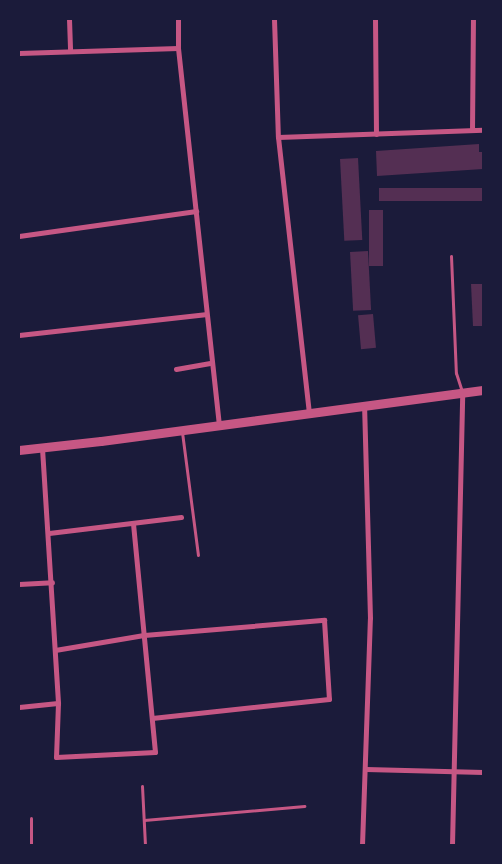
<!DOCTYPE html>
<html>
<head>
<meta charset="utf-8">
<style>
  body { margin:0 }
  #map { position:relative; width:502px; height:864px; overflow:hidden; background:#1b1b3a; font-family:"DM Sans",sans-serif }
  div>[style] { position:absolute }
  [style*='--x'] { left:calc(var(--x)*1px); top:calc(var(--y)*1px); width:calc(var(--w)*1px); rotate:calc(var(--a)*1deg) }
  .building>* { inset:0; background:#542f53; transform-origin:0 0 }
  .service>* { height:3px; margin:-1.5px; padding:0 1.5px; transform-origin:1.5px; border-radius:1.5px; background:#c65784 }
  .minor>* { height:5px; margin:-2.5px; padding:0 2.5px; transform-origin:2.5px; border-radius:2.5px; background:#c65784 }
  .tertiary>* { height:9px; margin:-4.5px; padding:0 4.5px; transform-origin:4.5px; border-radius:4.5px; background:#c65784 }
  span { translate:-50% -50%; white-space:nowrap; text-align:center; line-height:1.15; -webkit-text-stroke:5px #1b1b3a; paint-order:stroke }
  .frame { position:absolute; inset:0; border:20px solid #1b1b3a; pointer-events:none }
</style>
</head>
<body>
<div id="map">
  <div class="building">
    <i style="clip-path:polygon(479px 144px,479px 152px,483px 152px,483px 169px,377px 176px,376px 151px)"></i>
    <i style="left:358px;top:158px;width:82px;height:18px;rotate:87deg"></i>
    <i style="left:483px;top:188px;width:13px;height:104px;rotate:90deg"></i>
    <i style="left:369px;top:210px;width:14px;height:56px"></i>
    <i style="left:368px;top:251px;width:59px;height:18px;rotate:87deg"></i>
    <i style="clip-path:polygon(471px 284px,483px 284px,483px 326px,473px 326px)"></i>
    <i style="left:373px;top:314px;width:34px;height:15px;rotate:85deg"></i>
  </div>
  <div class="service">
    <i style="--x:451;--y:256;--w:117;--a:87.6"></i>
    <i style="--x:456;--y:373;--w:20;--a:72"></i>
    <i style="--x:182;--y:432;--w:124;--a:82.6"></i>
    <i style="--x:142;--y:786;--w:59;--a:87.1"></i>
    <i style="--x:144;--y:820;--w:161;--a:-5"></i>
    <i style="--x:31;--y:845;--w:27;--a:-90"></i>
  </div>
  <div class="minor">
    <i style="--x:69;--y:19;--w:32;--a:88"></i>
    <i style="--x:178;--y:19;--w:29;--a:90"></i>
    <i style="--x:178;--y:48;--w:378;--a:83.8"></i>
    <i style="--x:274;--y:19;--w:118;--a:88.1"></i>
    <i style="--x:278;--y:137;--w:278;--a:83.6"></i>
    <i style="--x:375;--y:19;--w:115;--a:89.5"></i>
    <i style="--x:19;--y:53;--w:159;--a:-1.8"></i>
    <i style="--x:472;--y:130;--w:111;--a:-89.5"></i>
    <i style="--x:278;--y:137;--w:205;--a:-2"></i>
    <i style="--x:19;--y:236;--w:179;--a:-8"></i>
    <i style="--x:19;--y:335;--w:187;--a:-6.4"></i>
    <i style="--x:176;--y:369;--w:36;--a:-10"></i>
    <i style="--x:42;--y:448;--w:256;--a:86.4"></i>
    <i style="--x:58;--y:703;--w:54;--a:92.1"></i>
    <i style="--x:56;--y:757;--w:99;--a:-2.9"></i>
    <i style="--x:155;--y:752;--w:230;--a:-95.5"></i>
    <i style="--x:49;--y:533;--w:133;--a:-6.9"></i>
    <i style="--x:19;--y:584;--w:33;--a:-3"></i>
    <i style="--x:55;--y:650;--w:90;--a:-9.6"></i>
    <i style="--x:144;--y:635;--w:181;--a:-4.8"></i>
    <i style="--x:324;--y:620;--w:79;--a:86.4"></i>
    <i style="--x:329;--y:699;--w:178;--a:173.9"></i>
    <i style="--x:19;--y:707;--w:39;--a:-6"></i>
    <i style="--x:366;--y:769;--w:117;--a:1.5"></i>
    <i style="--x:362;--y:845;--w:227;--a:-88"></i>
    <i style="--x:370;--y:618;--w:212;--a:-91.6"></i>
    <i style="--x:452;--y:845;--w:452;--a:-88.7"></i>
  </div>
  <div class="tertiary">
    <i style="--x:19;--y:450;--w:82;--a:-6.3"></i>
    <i style="--x:101;--y:441;--w:385;--a:-7.6"></i>
  </div>
  <div class="frame"></div>
</div>
</body>
</html>
